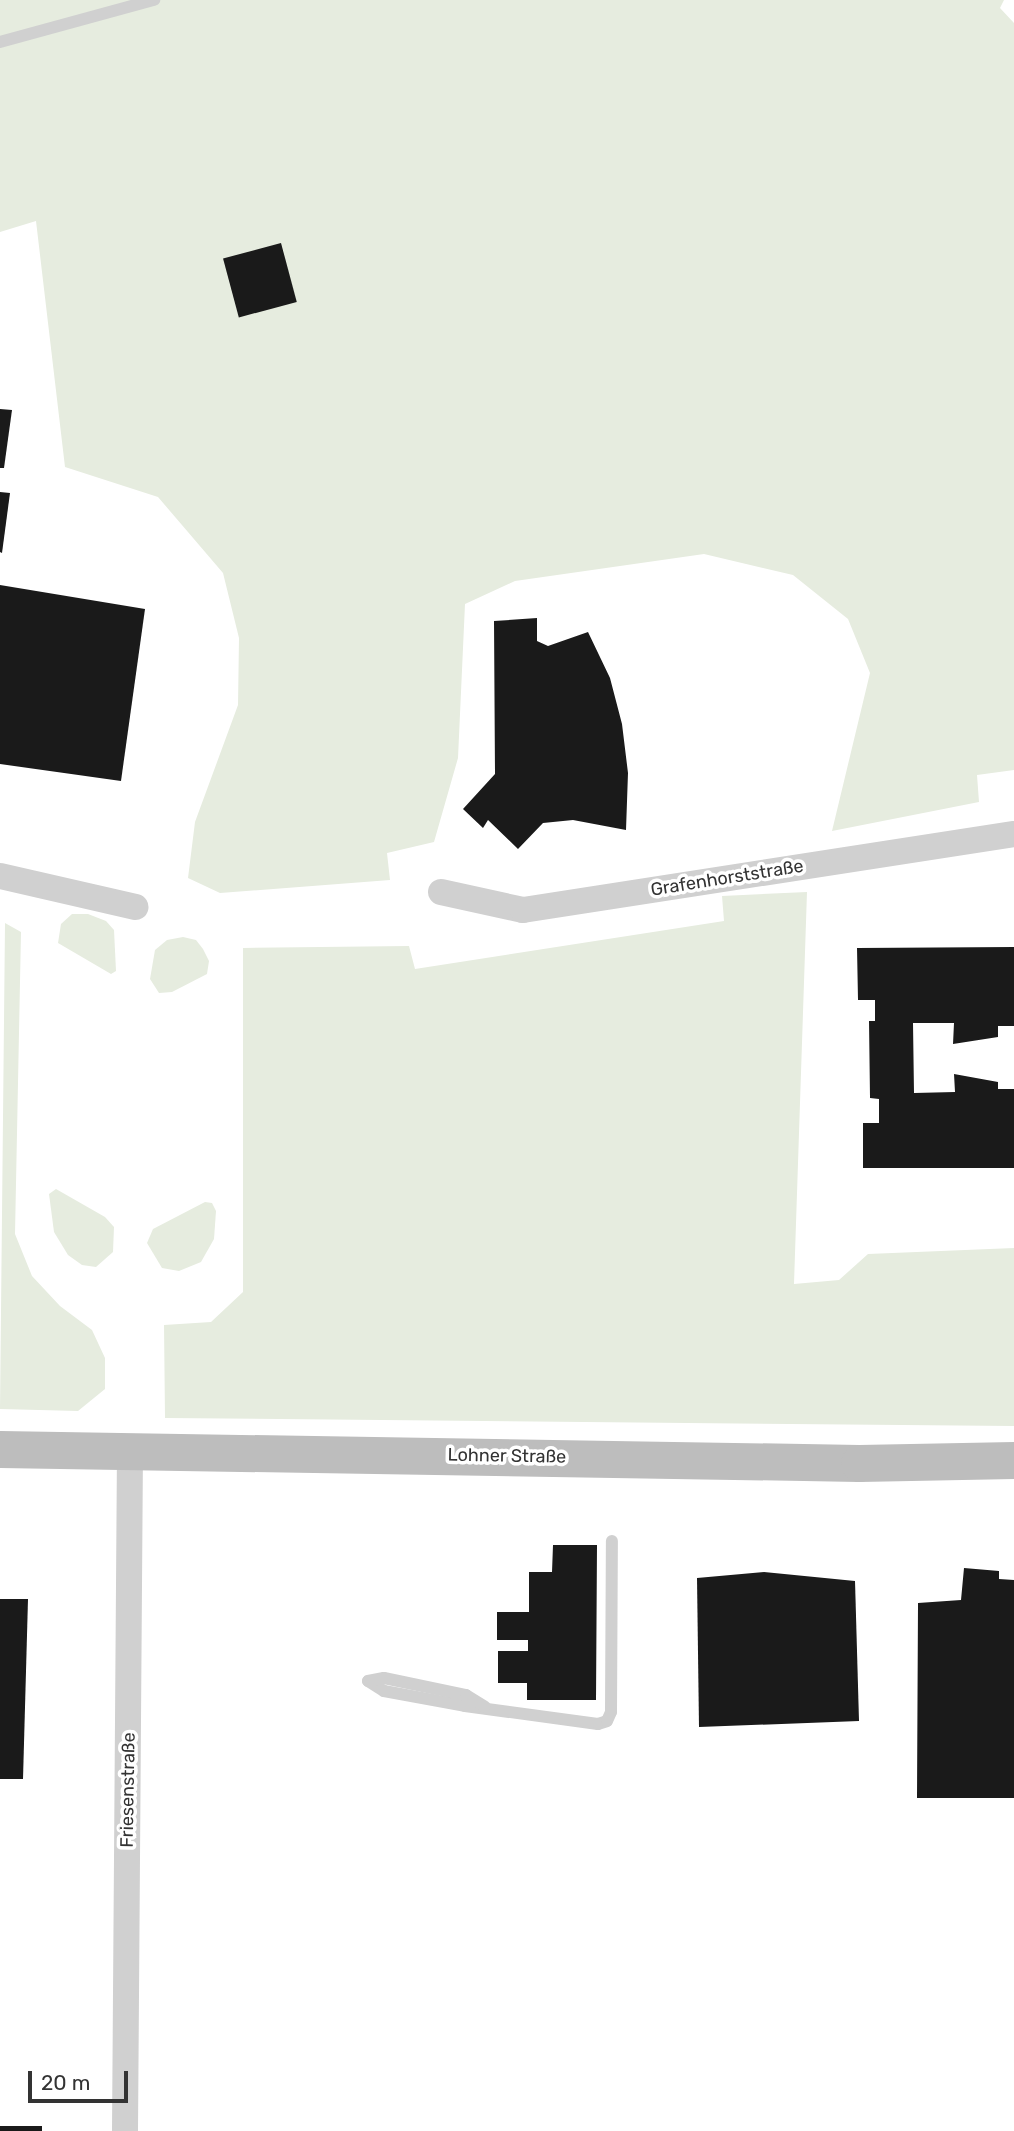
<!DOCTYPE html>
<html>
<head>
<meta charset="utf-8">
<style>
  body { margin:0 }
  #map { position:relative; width:1014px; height:2131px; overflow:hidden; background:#fff; font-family:Rubik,sans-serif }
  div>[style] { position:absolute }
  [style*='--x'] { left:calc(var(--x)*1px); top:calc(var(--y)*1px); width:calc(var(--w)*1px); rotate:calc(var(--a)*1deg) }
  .green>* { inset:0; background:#e6ecdf }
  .building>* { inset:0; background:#1a1a1a; transform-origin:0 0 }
  .lane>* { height:12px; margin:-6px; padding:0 6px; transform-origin:6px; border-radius:6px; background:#d0d0d0 }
  .street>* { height:26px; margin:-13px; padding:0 13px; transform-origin:13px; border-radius:13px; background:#d0d0d0 }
  .secondary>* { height:37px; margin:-18.5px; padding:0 18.5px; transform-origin:18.5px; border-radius:18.5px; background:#bdbdbd }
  span { translate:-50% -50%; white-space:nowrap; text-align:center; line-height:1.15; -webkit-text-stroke:7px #fff; paint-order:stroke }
  .street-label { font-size:18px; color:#333 }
  .scale { position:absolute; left:28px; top:2071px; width:100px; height:32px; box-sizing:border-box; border:4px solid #333; border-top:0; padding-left:9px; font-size:21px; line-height:24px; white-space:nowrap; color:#333; -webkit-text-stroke:5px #fff; paint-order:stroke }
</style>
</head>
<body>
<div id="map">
  <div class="green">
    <i style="clip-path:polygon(0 0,1004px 0,1000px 8px,1014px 23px,1014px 770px,977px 775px,979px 802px,832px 831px,870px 673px,848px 619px,793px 575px,704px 554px,515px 581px,465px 604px,458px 758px,434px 842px,387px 853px,390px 880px,220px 893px,188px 878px,195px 822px,238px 705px,239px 638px,223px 573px,158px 497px,65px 467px,36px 221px,0 232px)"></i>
    <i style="clip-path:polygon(807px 892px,794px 1284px,839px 1280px,868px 1254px,1014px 1248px,1014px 1426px,165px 1418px,164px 1325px,211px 1322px,243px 1292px,243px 948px,409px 946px,415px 969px,724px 921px,722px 896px)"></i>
    <i style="clip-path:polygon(72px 914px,88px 914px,106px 921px,114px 930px,116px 971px,111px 974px,58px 943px,61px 924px)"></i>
    <i style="clip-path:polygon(5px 923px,21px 932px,15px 1234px,32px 1276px,60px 1306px,92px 1330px,105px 1358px,105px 1389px,78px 1411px,0 1409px)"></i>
    <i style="clip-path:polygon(183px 937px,196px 940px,203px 949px,209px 961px,207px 974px,172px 992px,159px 993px,150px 979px,155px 950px,167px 940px)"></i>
    <i style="clip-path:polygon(56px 1189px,105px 1217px,114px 1227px,113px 1252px,96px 1267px,82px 1265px,68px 1255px,54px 1232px,49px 1194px)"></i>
    <i style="clip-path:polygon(205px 1202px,212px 1203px,216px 1211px,214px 1239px,201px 1262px,179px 1271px,162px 1268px,147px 1243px,153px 1229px)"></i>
  </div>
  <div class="building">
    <i style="left:281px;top:243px;width:61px;height:60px;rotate:75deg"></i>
    <i style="clip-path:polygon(0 409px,12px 410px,4px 468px,0 468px)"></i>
    <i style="clip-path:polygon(0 492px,10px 493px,2px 553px,0 552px)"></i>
    <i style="clip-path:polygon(0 585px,145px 609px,121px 781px,0 764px)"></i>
    <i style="clip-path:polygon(537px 618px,537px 641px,548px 646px,588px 632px,610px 678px,622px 724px,628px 773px,626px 830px,573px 820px,543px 823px,518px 849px,488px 820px,483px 828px,463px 809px,495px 774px,494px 621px)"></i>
    <i style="clip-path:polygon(1014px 947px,1014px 1026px,998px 1026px,998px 1037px,953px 1044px,954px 1023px,913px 1023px,914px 1093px,955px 1092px,954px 1074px,998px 1082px,998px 1089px,1014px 1089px,1014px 1168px,863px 1168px,863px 1123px,879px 1123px,879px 1099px,870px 1098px,869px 1021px,875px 1021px,875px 1000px,858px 1000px,857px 948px)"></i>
    <i style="clip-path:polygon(553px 1545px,597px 1545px,596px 1700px,527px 1700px,527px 1683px,498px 1683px,498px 1651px,528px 1651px,528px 1640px,497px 1640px,497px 1612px,529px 1612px,529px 1572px,552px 1572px)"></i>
    <i style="clip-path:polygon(964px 1568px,999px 1571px,999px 1579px,1014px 1580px,1014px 1798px,917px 1798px,918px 1603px,961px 1600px)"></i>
    <i style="clip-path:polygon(764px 1572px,855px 1581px,859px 1721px,699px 1727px,697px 1578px)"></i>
    <i style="clip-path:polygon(0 1599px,28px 1599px,23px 1779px,0 1779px)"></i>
    <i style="left:0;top:2126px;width:42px;height:5px"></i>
  </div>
  <div class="lane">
    <i style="--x:0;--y:42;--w:160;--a:-15.3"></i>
    <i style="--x:368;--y:1681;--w:19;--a:32"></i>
    <i style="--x:384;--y:1691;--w:82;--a:10.5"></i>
    <i style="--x:465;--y:1706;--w:134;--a:7.7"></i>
    <i style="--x:598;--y:1724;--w:9;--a:-18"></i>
    <i style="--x:607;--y:1721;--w:10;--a:-66"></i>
    <i style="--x:611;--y:1712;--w:171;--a:-89.7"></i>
    <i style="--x:368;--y:1681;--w:16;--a:-11"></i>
    <i style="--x:384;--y:1678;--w:84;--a:11.7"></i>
    <i style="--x:466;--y:1695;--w:22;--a:32"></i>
  </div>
  <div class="street">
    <i style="--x:0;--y:876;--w:139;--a:12.9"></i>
    <i style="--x:441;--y:892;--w:84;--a:12.4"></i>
    <i style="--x:523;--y:910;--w:497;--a:-8.8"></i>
    <i style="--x:125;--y:2131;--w:682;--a:-89.58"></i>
  </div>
  <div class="secondary">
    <i style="--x:0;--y:1449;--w:859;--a:0.93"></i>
    <i style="--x:859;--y:1463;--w:155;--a:-1.1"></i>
  </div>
  <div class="street-label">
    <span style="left:727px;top:878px;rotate:-9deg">Grafenhorststraße</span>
    <span style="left:507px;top:1456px;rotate:1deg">Lohner Straße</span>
    <span style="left:128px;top:1790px;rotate:-89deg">Friesenstraße</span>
  </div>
  <div class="scale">20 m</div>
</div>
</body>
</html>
